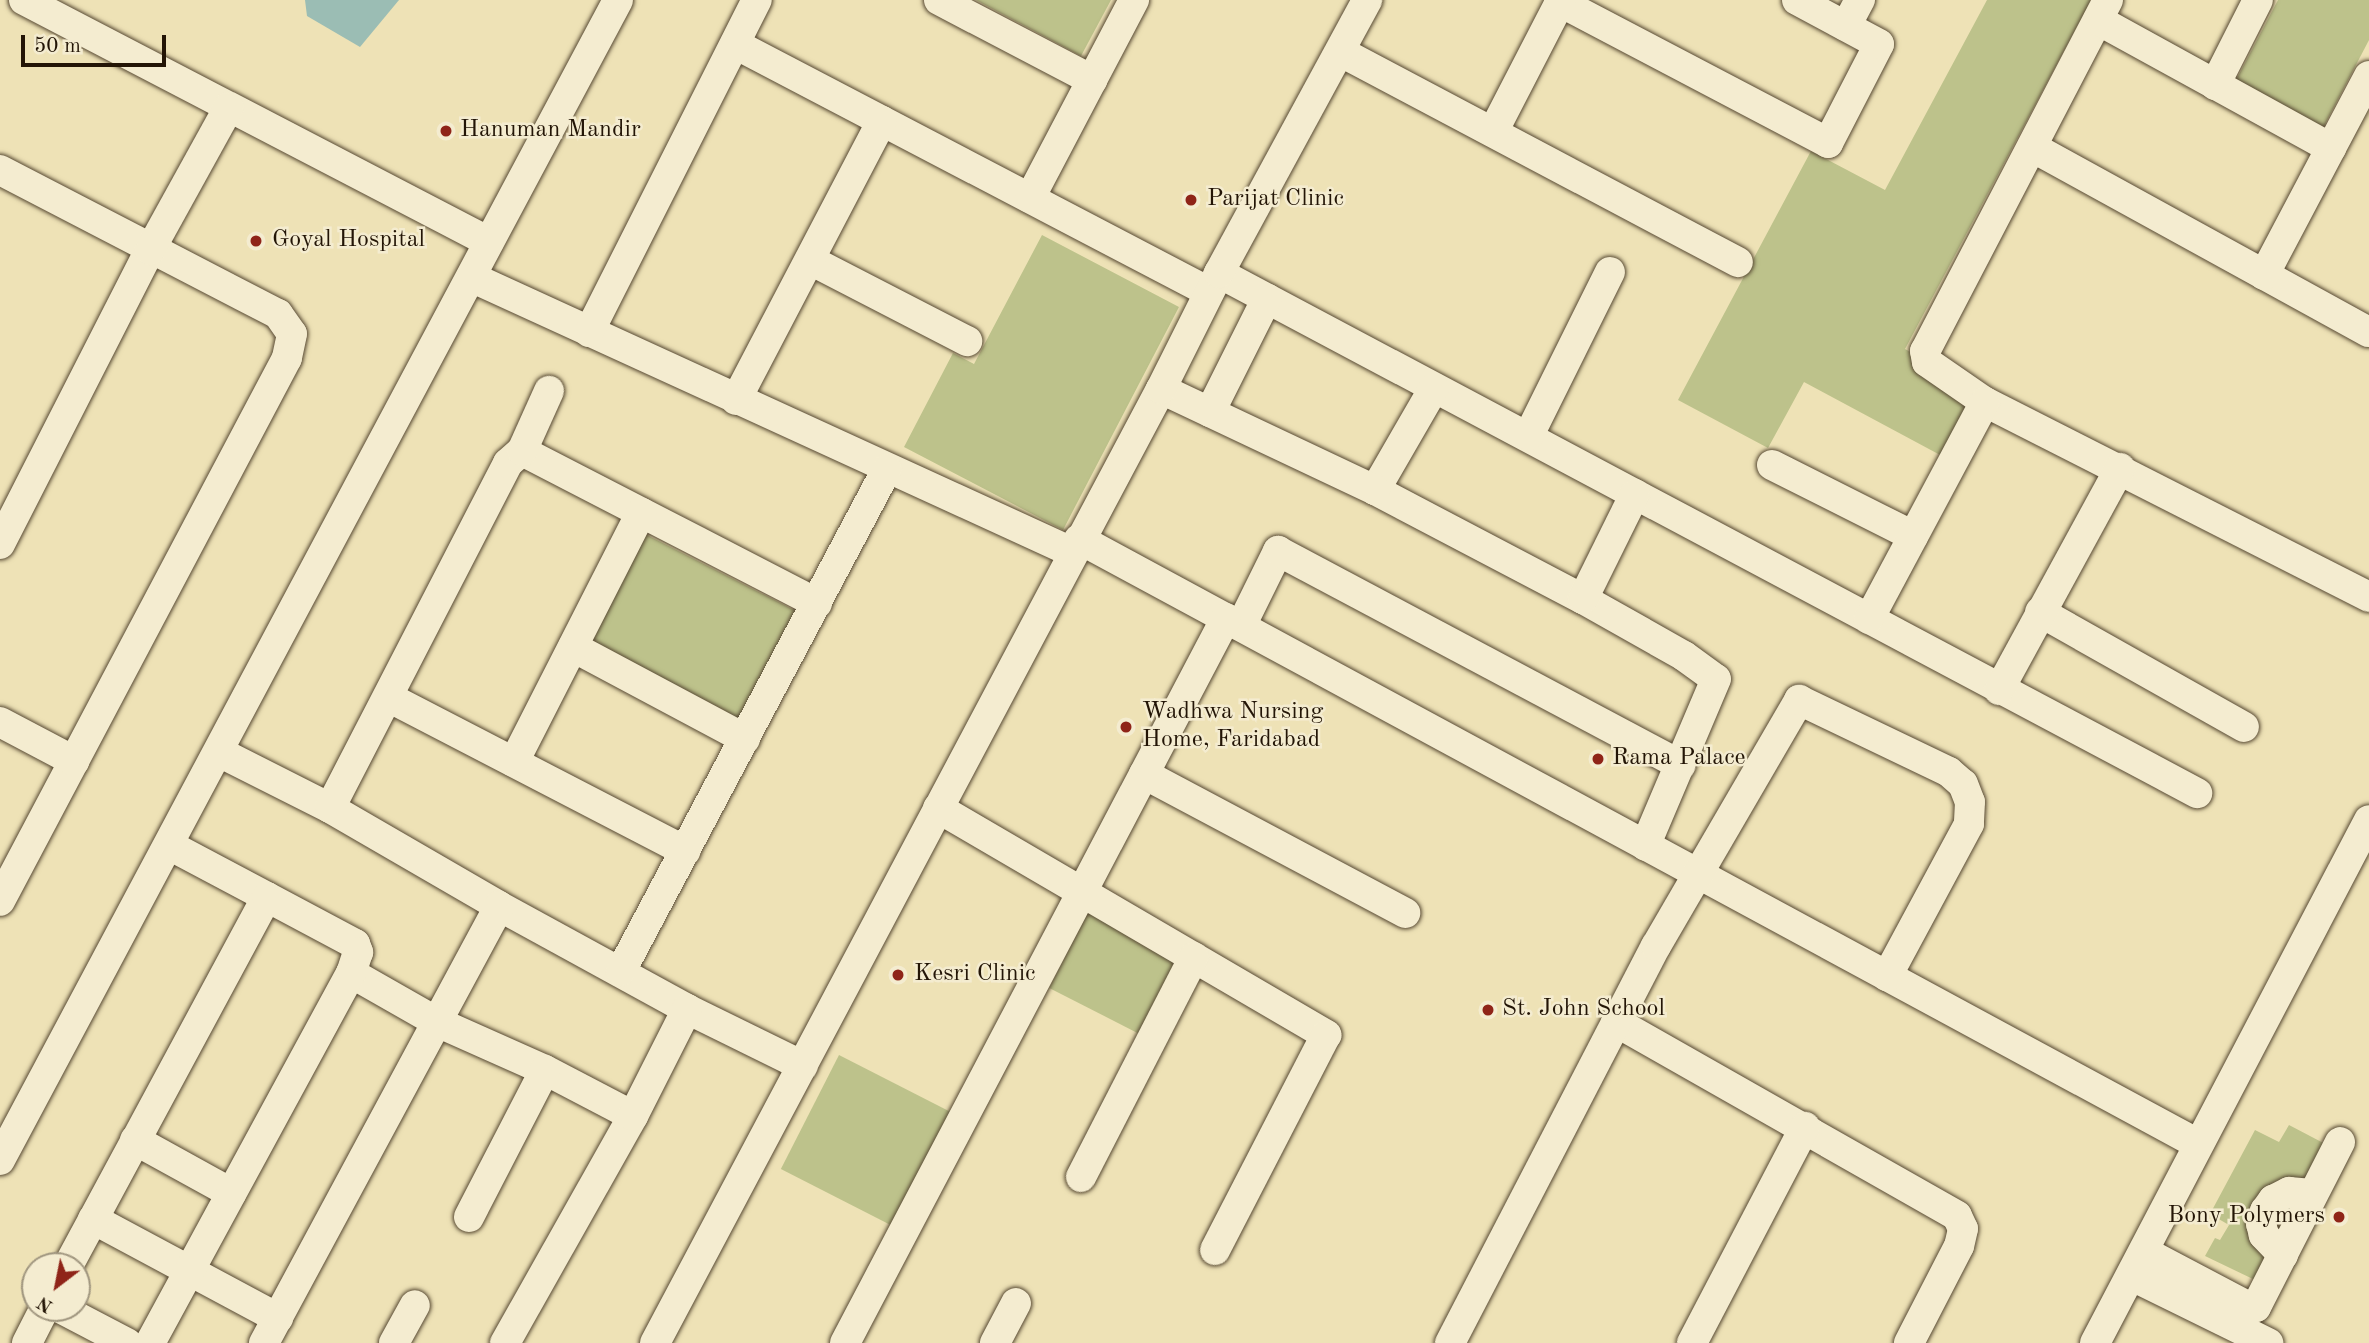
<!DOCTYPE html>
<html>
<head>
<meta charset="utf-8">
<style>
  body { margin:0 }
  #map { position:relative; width:2369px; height:1343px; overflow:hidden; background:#eee2b6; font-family:"Old Standard TT",serif }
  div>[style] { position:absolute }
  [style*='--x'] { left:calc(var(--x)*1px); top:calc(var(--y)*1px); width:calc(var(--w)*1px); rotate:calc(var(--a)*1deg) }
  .green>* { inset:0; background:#bdc28b; transform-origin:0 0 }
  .water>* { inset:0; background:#9bbdb4 }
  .roads { filter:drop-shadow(0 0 2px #564832) drop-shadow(0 0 2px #564832) }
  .minor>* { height:30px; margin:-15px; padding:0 15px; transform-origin:15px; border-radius:15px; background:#f4ecd0 }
  .dots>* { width:19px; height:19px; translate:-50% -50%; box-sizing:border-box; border:4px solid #f4ecd0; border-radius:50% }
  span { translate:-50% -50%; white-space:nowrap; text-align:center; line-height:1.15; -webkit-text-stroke:5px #f4ecd0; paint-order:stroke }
  .poi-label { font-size:24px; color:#231506 }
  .left { translate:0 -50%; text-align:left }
  .right { translate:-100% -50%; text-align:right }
  .north { position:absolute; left:21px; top:1252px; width:70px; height:70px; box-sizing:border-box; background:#f4ecd0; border:2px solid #a0967f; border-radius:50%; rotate:212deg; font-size:19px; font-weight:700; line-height:28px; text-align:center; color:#231506 }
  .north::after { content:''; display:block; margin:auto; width:24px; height:32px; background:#8f2418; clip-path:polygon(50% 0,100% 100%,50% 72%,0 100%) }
  .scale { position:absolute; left:21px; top:35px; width:145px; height:32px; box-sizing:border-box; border:4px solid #231506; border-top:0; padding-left:9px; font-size:21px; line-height:24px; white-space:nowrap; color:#231506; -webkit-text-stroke:5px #f4ecd0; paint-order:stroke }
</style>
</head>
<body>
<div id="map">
  <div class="green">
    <i style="clip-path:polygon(976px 0,1111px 0,1081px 56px)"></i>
    <i style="clip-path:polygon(1987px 0,2091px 0,1905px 349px,1978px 389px,1942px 456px,1804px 382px,1768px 448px,1678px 400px,1811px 151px,1885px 190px)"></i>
    <i style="clip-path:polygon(2278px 0,2369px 0,2369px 40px,2323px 128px,2235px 82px)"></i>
    <i style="clip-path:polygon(1042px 235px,1179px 307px,1063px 530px,904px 447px,953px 353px,974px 364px)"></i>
    <i style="left:645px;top:534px;width:171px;height:124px;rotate:27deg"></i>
    <i style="left:1091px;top:906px;width:105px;height:92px;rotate:27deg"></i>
    <i style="left:839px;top:1055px;width:127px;height:128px;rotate:27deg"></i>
    <i style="clip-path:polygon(2289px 1125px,2331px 1147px,2312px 1183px,2274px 1190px,2271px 1261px,2255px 1280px,2205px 1256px,2215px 1238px,2220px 1240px,2229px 1225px,2210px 1214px,2255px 1130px,2279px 1142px)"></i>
  </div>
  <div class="water">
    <i style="clip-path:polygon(305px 0,399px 0,360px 47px,307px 16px)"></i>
  </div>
  <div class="roads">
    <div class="minor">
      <i style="--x:24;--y:0;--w:524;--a:27.49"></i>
      <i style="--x:939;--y:0;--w:173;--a:27.6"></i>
      <i style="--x:2108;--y:0;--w:396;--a:117.5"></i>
      <i style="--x:1925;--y:351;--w:11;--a:80"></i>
      <i style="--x:1927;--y:362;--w:70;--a:34.6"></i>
      <i style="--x:1985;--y:402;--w:431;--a:26.9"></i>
      <i style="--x:1560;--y:2;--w:303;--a:27.7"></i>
      <i style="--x:1828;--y:143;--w:111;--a:-62.7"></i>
      <i style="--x:1879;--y:44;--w:93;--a:-151.8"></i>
      <i style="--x:2098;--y:20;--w:266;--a:28.8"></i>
      <i style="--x:1846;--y:26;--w:30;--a:-62"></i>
      <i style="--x:735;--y:44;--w:535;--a:27.62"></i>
      <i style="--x:1341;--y:52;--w:449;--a:27.9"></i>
      <i style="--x:2215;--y:85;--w:95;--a:-63.2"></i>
      <i style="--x:1493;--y:132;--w:148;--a:-62.7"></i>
      <i style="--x:2032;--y:147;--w:384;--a:28.8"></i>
      <i style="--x:0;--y:170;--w:313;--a:27.4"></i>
      <i style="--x:278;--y:314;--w:24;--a:55"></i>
      <i style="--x:292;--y:334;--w:25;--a:102"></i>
      <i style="--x:287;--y:358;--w:614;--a:117.86"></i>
      <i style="--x:1030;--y:198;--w:224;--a:-62.3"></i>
      <i style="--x:810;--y:260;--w:177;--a:27.3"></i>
      <i style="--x:1219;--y:273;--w:1108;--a:28"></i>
      <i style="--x:2264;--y:275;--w:225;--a:-62.2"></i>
      <i style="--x:471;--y:277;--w:661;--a:24.59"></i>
      <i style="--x:589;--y:332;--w:372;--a:-63.2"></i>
      <i style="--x:1434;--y:388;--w:118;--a:120"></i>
      <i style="--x:1375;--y:490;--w:235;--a:27.7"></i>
      <i style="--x:1583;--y:599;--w:116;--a:29.4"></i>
      <i style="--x:1684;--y:656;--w:39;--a:36"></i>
      <i style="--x:1716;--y:679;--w:181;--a:113"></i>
      <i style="--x:1161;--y:389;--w:237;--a:25.3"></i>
      <i style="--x:736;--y:400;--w:315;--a:-62.4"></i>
      <i style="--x:1210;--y:412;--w:127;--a:-63.4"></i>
      <i style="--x:1529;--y:435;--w:182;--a:-63.6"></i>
      <i style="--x:522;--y:451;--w:332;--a:27.3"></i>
      <i style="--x:1772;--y:465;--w:158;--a:26.7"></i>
      <i style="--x:1079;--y:539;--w:1272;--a:28.4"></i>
      <i style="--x:0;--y:544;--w:330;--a:-63"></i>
      <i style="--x:150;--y:250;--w:163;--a:-61.1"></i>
      <i style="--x:1583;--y:599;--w:117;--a:-63.7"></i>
      <i style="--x:2040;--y:612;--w:234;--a:29.4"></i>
      <i style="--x:1869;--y:619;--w:246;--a:-61.9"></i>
      <i style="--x:1241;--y:626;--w:84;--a:-63.7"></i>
      <i style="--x:1278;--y:551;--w:456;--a:28"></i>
      <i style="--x:573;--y:647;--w:195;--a:28.1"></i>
      <i style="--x:1999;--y:690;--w:253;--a:-61.4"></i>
      <i style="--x:388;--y:697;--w:335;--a:27.4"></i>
      <i style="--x:0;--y:722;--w:84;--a:27.8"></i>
      <i style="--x:219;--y:752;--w:124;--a:26.8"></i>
      <i style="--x:330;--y:808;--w:195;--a:30.1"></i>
      <i style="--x:499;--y:906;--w:214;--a:28.7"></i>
      <i style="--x:687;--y:1009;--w:129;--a:26.2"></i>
      <i style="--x:514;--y:762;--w:280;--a:-63"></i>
      <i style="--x:1144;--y:774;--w:296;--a:28"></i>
      <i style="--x:330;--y:808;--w:388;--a:-62.7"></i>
      <i style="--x:508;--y:463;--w:18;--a:-41"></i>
      <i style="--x:522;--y:451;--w:66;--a:-65.8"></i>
      <i style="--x:938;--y:808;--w:450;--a:30.3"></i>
      <i style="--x:1326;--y:1035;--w:242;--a:117.3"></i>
      <i style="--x:169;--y:845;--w:111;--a:28"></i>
      <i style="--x:621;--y:971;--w:568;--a:-62.08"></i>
      <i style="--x:351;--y:973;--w:99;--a:29.7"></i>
      <i style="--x:437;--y:1022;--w:118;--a:24"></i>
      <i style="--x:545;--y:1070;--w:99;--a:27.6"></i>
      <i style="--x:1616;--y:1022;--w:392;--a:29.6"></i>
      <i style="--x:1957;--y:1216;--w:14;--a:65"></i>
      <i style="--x:1963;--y:1229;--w:17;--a:103"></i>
      <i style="--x:1959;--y:1246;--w:109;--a:117.3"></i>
      <i style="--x:135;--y:1140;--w:110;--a:28.9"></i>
      <i style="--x:0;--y:1160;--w:1314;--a:-61.95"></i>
      <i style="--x:1081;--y:1177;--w:247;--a:-62.8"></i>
      <i style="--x:469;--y:1217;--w:165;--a:-62.7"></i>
      <i style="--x:93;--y:1219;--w:210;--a:28.2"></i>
      <i style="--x:2145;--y:1252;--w:120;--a:27.8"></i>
      <i style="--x:2251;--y:1308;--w:5;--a:-11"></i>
      <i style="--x:2256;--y:1307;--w:185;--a:-63"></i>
      <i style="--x:2283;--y:1255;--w:28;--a:-134"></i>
      <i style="--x:2264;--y:1235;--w:11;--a:-105"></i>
      <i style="--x:2261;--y:1224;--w:14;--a:-73"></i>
      <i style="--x:2265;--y:1211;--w:14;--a:-54"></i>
      <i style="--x:2273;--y:1200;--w:18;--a:-27"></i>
      <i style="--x:2289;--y:1192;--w:23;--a:5"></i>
      <i style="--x:68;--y:1266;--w:419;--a:-61.7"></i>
      <i style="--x:267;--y:897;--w:100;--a:28.1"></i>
      <i style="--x:355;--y:944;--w:9;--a:69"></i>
      <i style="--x:358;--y:952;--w:22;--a:108"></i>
      <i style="--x:351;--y:973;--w:421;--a:118.5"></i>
      <i style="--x:2132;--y:1276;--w:152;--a:26.2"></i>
      <i style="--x:60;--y:1308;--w:76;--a:27.6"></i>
      <i style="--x:27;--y:1343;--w:39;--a:-63"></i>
      <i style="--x:264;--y:1343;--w:496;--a:-61.7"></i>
      <i style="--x:394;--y:1343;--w:43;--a:-61.1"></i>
      <i style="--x:505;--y:1343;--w:261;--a:-60.6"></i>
      <i style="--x:633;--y:1116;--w:120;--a:-63.2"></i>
      <i style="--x:655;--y:1343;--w:1080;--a:-62.06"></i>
      <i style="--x:1161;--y:389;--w:130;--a:-63.4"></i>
      <i style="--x:1219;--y:273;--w:311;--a:-61.5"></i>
      <i style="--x:845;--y:1343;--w:819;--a:-62.28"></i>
      <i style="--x:995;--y:1343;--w:45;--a:-62.3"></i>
      <i style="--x:1450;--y:1343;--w:447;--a:-62.6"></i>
      <i style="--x:1656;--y:946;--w:285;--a:-59.8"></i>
      <i style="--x:1799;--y:700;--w:166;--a:25.6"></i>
      <i style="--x:1949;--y:772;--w:18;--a:41"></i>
      <i style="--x:1963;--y:784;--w:19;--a:69"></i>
      <i style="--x:1970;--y:802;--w:22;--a:93"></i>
      <i style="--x:1969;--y:824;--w:173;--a:118.3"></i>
      <i style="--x:1692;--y:1343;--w:244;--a:-62.4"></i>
      <i style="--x:2095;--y:1343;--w:590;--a:-62.35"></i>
    </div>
  </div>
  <div class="dots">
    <i style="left:446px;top:131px;background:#8f2418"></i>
    <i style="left:1191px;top:200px;background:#8f2418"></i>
    <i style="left:256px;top:241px;background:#8f2418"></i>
    <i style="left:1126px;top:727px;background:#8f2418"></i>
    <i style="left:1598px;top:759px;background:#8f2418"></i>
    <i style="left:898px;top:975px;background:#8f2418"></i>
    <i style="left:1488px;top:1010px;background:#8f2418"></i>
    <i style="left:2339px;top:1217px;background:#8f2418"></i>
  </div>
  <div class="poi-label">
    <span class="left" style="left:460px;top:131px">Hanuman Mandir</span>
    <span class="left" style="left:1207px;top:200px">Parijat Clinic</span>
    <span class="left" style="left:272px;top:241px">Goyal Hospital</span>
    <span class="left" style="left:1142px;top:727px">Wadhwa Nursing<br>Home, Faridabad</span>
    <span class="left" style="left:1612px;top:759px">Rama Palace</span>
    <span class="left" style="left:914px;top:975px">Kesri Clinic</span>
    <span class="left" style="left:1502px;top:1010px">St. John School</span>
    <span class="right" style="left:2325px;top:1217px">Bony Polymers</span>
  </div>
  <div class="north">N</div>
  <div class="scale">50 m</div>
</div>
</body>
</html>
